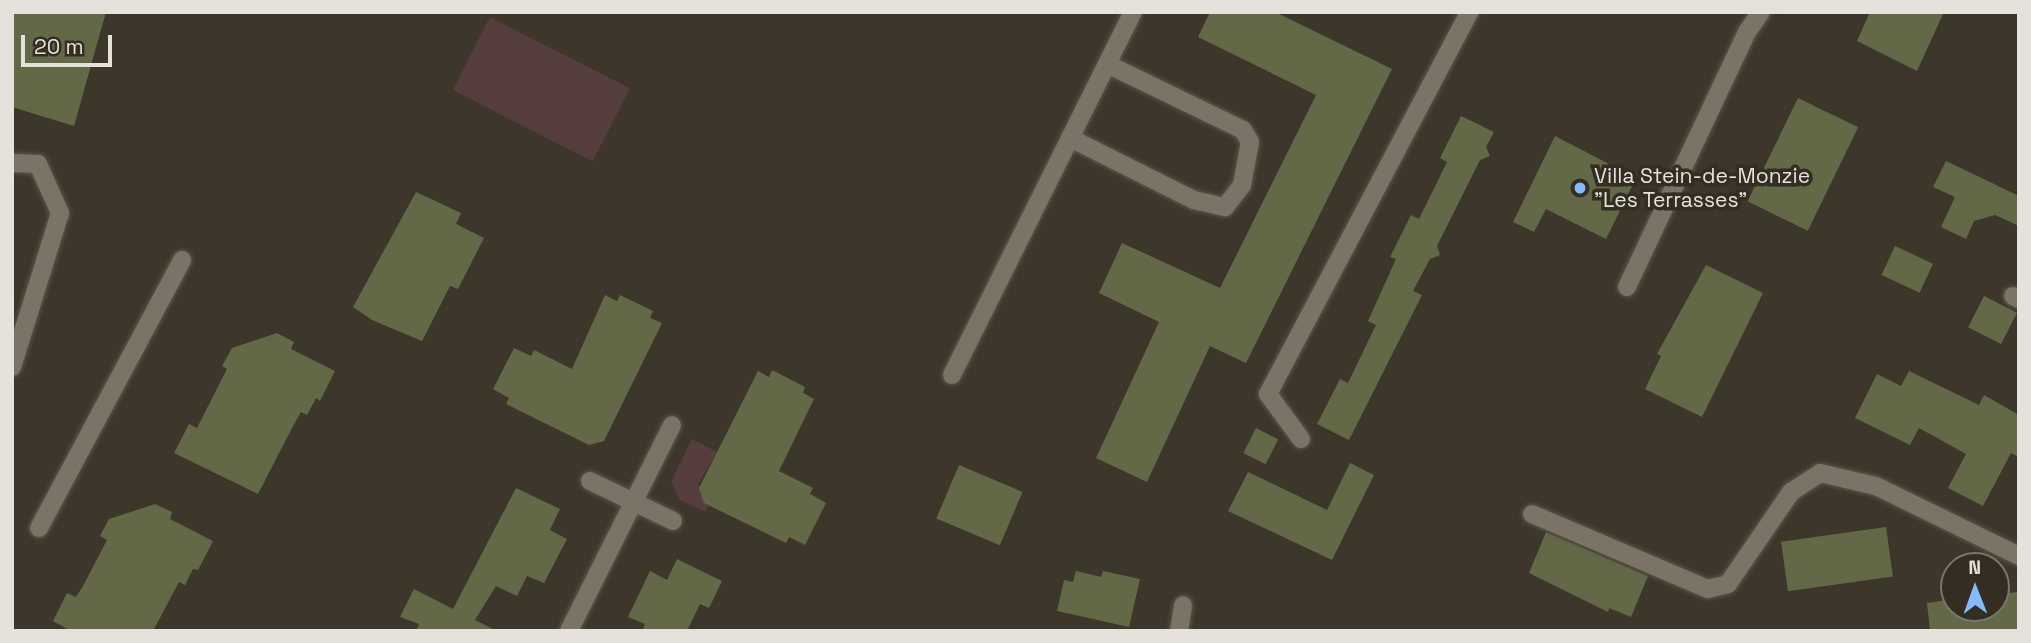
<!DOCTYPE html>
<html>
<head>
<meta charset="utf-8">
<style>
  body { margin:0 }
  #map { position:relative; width:2031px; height:643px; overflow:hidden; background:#3d372b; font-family:"Space Grotesk",sans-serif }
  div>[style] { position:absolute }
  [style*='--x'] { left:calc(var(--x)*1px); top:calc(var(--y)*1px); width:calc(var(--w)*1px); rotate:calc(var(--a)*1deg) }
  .green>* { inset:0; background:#563d3e; transform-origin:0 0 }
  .building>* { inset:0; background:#636947; transform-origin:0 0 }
  .roads { filter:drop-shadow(0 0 2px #5a554b) drop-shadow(0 0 2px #5a554b) }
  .minor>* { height:18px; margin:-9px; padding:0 9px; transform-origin:9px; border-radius:9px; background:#7a7366 }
  .dots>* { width:19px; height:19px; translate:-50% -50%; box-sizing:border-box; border:4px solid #332d22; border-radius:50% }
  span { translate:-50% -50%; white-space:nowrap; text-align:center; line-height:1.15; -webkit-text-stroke:7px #332d22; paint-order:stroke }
  .poi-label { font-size:21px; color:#e6e2db }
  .left { translate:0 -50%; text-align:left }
  .frame { position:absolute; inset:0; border:14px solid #e6e2db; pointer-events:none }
  .north { position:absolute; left:1940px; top:552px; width:70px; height:70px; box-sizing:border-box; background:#332d22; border:2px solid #7b756c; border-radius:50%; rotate:359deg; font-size:19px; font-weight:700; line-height:28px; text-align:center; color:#e6e2db }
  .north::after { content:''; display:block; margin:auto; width:24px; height:32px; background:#83bcfb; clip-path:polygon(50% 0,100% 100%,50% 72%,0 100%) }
  .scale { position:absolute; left:21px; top:35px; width:91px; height:32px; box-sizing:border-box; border:4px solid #e6e2db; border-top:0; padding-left:9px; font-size:21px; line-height:24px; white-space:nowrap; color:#e6e2db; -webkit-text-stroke:5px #332d22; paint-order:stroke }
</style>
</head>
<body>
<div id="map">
  <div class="green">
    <i style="left:490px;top:17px;width:157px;height:82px;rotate:27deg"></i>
    <i style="clip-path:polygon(692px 439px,717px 452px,698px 484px,709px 505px,705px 512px,680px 500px,671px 481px)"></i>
  </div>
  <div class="building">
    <i style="clip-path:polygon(12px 12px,106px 12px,74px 126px,12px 107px)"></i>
    <i style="clip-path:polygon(1210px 12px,1275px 12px,1392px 69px,1246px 363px,1210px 346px,1147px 482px,1096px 458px,1159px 322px,1099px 293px,1122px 243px,1220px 288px,1316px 95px,1198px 37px)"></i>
    <i style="clip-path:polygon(1870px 12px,1944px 12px,1917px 71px,1857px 41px)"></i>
    <i style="left:1798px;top:98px;width:67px;height:115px;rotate:26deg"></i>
    <i style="clip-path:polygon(1461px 116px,1494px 132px,1486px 147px,1490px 156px,1480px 160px,1437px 246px,1440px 255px,1430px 259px,1413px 291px,1422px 295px,1349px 440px,1317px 424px,1340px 379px,1348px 383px,1376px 325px,1368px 321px,1396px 259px,1390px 257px,1411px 215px,1419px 219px,1447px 162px,1440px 158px)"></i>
    <i style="clip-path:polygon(1555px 136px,1636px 178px,1606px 239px,1546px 209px,1534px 232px,1513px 222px)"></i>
    <i style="clip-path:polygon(1946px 161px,2019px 196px,2019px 226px,1995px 215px,1974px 221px,1966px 239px,1941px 227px,1955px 197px,1933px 187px)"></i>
    <i style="clip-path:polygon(416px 192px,461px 213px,456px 224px,484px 238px,458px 289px,450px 286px,422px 341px,372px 320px,353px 307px)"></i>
    <i style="left:1895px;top:246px;width:42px;height:32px;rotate:25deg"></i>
    <i style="clip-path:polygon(1706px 265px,1763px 293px,1702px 417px,1645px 389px,1661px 356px,1657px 354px)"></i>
    <i style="clip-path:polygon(605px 295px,617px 301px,620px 295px,653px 311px,650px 318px,662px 323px,604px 441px,589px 445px,506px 404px,509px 398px,493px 389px,514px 348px,531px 356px,534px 350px,572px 369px)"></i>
    <i style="left:1984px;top:296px;width:37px;height:35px;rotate:27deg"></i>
    <i style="clip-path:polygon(277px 333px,294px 342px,291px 349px,335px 371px,320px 401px,316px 398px,307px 415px,301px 412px,292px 428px,258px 494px,174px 453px,189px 424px,197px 428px,227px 369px,222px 366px,232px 348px)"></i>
    <i style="clip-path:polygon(772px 370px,805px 387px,803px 393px,814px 399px,779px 471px,813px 488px,810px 494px,826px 503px,805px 545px,789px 537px,786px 543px,704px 503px,699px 488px,758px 371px,769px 377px)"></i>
    <i style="clip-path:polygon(1909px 371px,1979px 405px,1984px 395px,2019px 415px,2019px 457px,2011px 453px,1983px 506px,1948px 488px,1966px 454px,1919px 428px,1910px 445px,1855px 418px,1877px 374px,1901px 386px)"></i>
    <i style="left:1256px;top:428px;width:25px;height:28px;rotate:27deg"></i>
    <i style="clip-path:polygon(1350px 463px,1374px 475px,1332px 560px,1228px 511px,1248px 472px,1327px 510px)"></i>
    <i style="left:959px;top:465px;width:69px;height:58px;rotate:23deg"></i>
    <i style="clip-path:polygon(516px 488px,560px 509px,550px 530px,567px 539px,544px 583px,527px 576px,517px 596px,496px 586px,475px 620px,497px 631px,416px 631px,419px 624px,400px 617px,414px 589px,453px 609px)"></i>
    <i style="clip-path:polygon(155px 504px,172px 512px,170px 519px,213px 541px,198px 570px,193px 569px,185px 585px,179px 582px,153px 631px,71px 631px,53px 621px,67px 593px,76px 597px,83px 586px,107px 540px,100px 536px,109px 519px)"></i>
    <i style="left:1886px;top:527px;width:50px;height:106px;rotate:82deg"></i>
    <i style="clip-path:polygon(1546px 532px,1648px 576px,1631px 617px,1609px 608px,1608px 612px,1529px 573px)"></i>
    <i style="clip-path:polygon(677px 559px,722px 581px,709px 608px,700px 604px,687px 631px,642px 631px,645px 624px,628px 617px,650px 571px,667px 580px)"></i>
    <i style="clip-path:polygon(1076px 571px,1101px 577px,1103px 571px,1140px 579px,1129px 627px,1057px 611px,1064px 580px,1073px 582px)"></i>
    <i style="clip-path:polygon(2019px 592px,2019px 631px,1930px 631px,1927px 603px,1954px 599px,1954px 608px,1996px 608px,1996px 594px)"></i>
  </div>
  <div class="roads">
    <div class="minor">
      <i style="--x:1070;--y:138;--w:139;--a:26.6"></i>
      <i style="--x:1194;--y:200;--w:32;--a:13"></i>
      <i style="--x:1225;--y:207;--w:28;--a:-52"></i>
      <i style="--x:1242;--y:185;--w:44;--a:-79.5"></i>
      <i style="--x:1250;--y:142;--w:14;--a:-120"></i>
      <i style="--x:1243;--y:130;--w:151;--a:-154.1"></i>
      <i style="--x:12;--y:163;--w:26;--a:2"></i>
      <i style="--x:38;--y:164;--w:54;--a:65.8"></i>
      <i style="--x:60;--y:213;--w:161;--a:107.3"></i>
      <i style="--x:1627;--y:287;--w:282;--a:-64.8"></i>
      <i style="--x:1747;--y:32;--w:24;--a:-55"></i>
      <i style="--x:2013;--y:296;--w:7;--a:27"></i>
      <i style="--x:952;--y:375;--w:406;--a:-63.5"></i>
      <i style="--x:1301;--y:439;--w:56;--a:-126.3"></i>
      <i style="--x:1268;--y:394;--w:432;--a:-62.2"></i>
      <i style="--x:590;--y:481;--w:92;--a:25.7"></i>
      <i style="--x:1532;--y:514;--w:191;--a:23.1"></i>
      <i style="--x:1708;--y:589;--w:21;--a:-14"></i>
      <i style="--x:1728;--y:584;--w:112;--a:-55.6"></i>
      <i style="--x:1791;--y:492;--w:35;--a:-33"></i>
      <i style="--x:1820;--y:473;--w:57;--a:13.1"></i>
      <i style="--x:1876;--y:486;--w:159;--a:26.1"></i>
      <i style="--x:39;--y:528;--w:304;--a:-61.9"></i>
      <i style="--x:569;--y:631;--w:230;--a:-63.4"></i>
      <i style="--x:1179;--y:631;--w:26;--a:-81"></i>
    </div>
  </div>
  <div class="dots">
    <i style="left:1580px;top:188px;background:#83bcfb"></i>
  </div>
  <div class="poi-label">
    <span class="left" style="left:1594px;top:188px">Villa Stein-de-Monzie<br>"Les Terrasses"</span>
  </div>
  <div class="frame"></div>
  <div class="north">N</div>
  <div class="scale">20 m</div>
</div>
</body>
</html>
